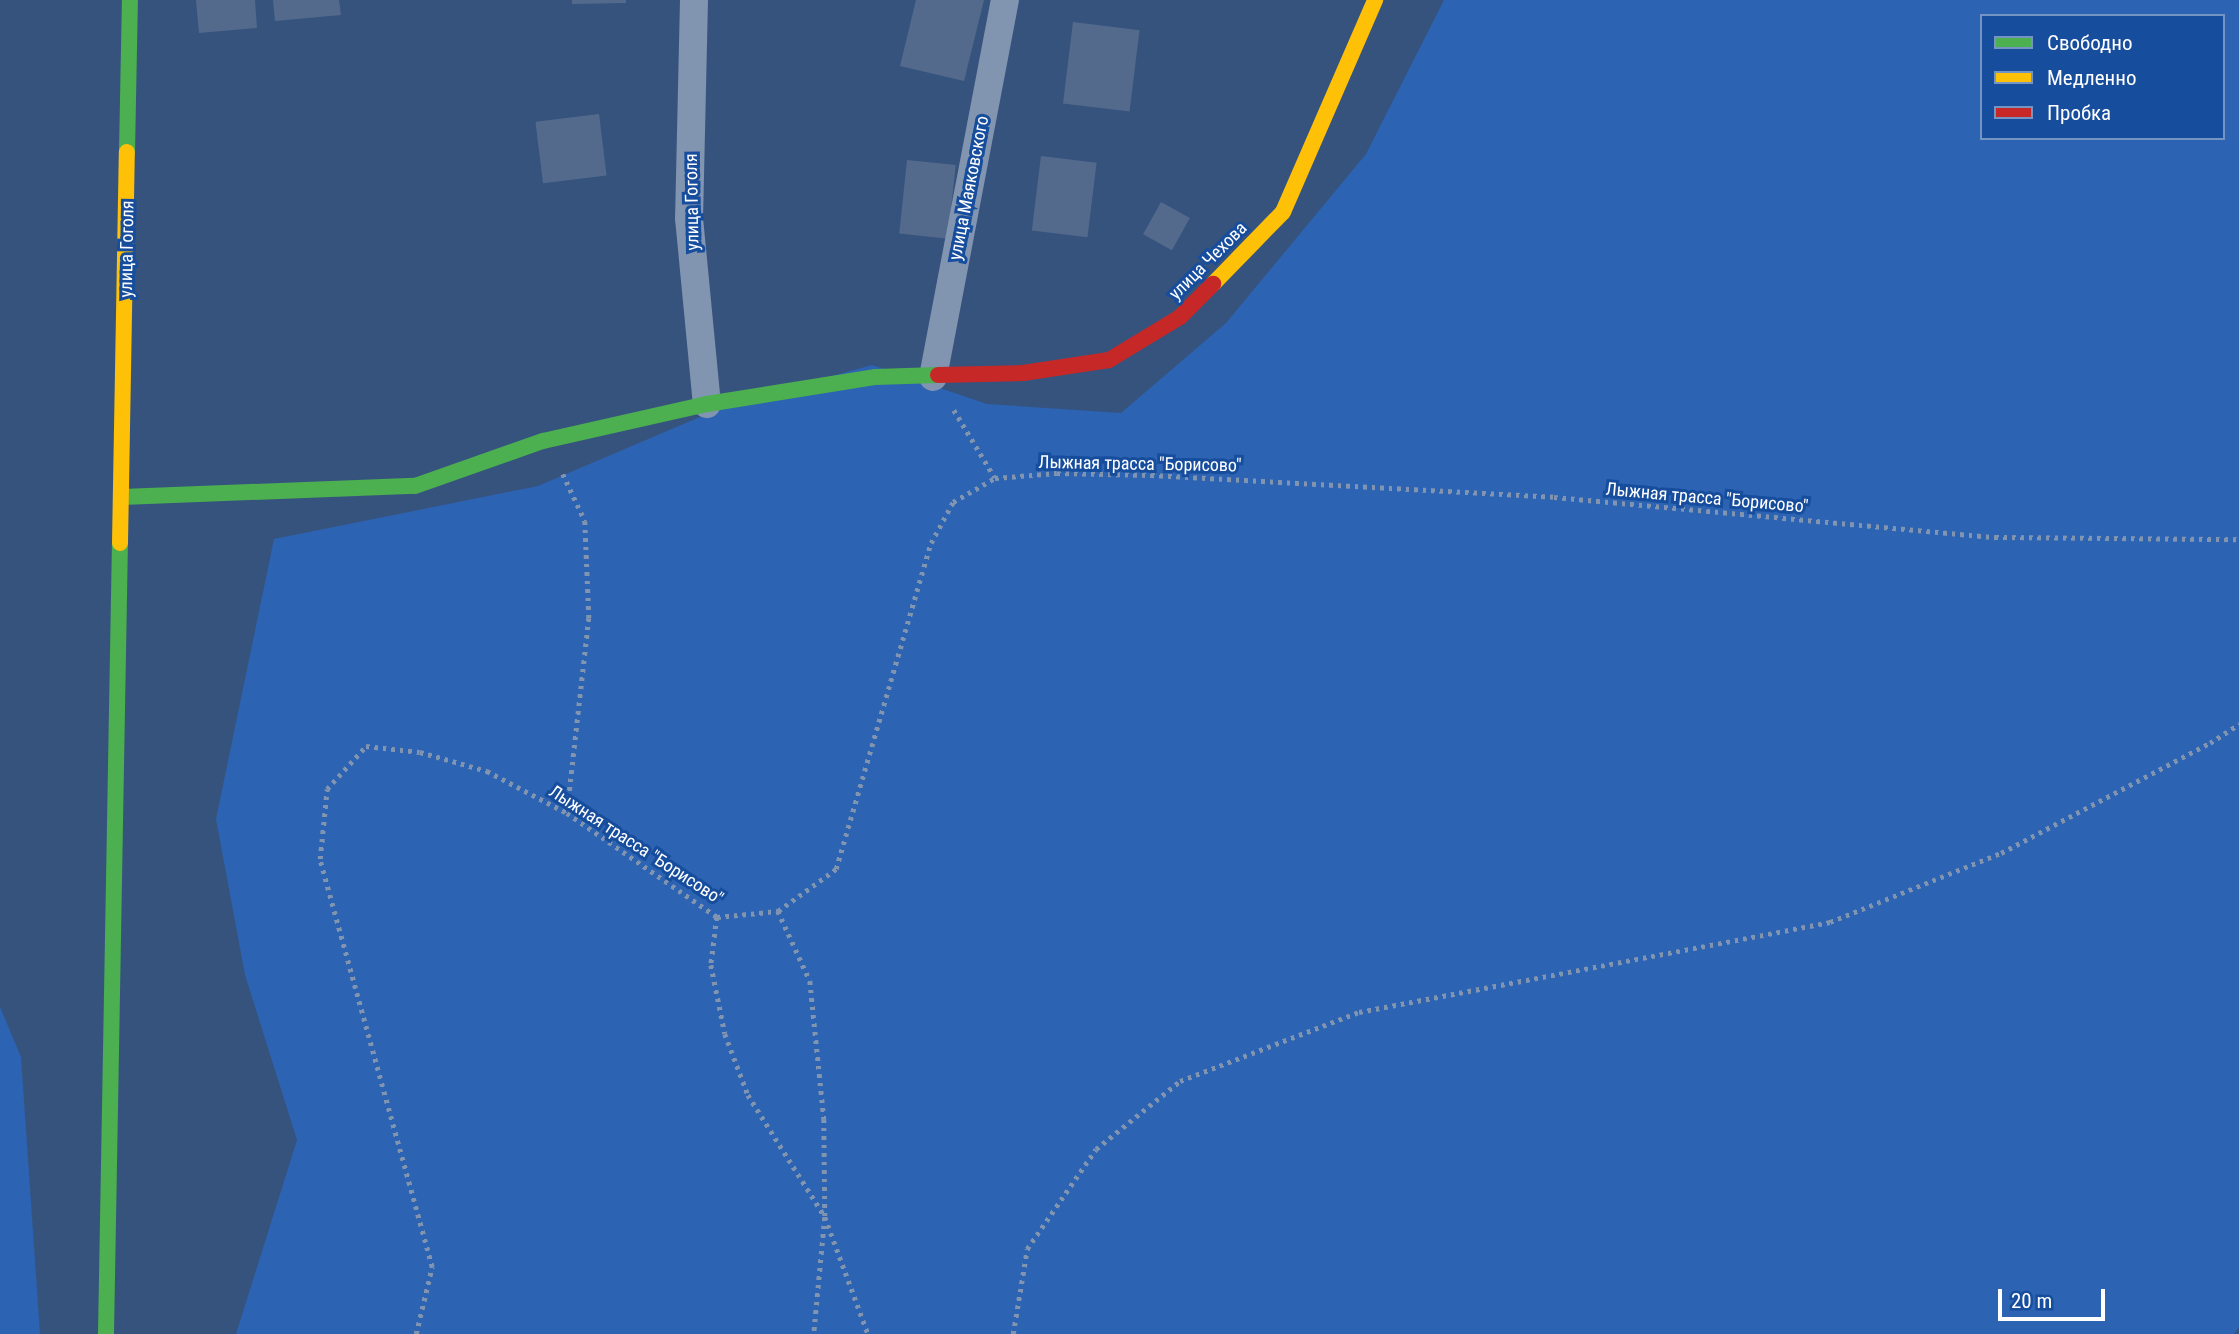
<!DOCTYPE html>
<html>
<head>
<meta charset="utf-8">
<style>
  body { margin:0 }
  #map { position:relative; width:2239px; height:1334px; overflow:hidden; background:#36537e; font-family:"Roboto Condensed",sans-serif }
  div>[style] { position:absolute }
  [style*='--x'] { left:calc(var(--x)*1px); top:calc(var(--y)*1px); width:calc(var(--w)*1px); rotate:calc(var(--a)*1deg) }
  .green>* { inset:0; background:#2c63b2 }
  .building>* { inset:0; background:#536a8c; transform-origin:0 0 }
  .path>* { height:4.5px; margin-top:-2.25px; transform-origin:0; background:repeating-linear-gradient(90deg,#8194b0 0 3.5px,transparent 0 8.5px) }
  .street>* { height:28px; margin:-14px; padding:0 14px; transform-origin:14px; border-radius:14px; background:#8194b0 }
  .fast>* { height:16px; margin:-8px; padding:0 8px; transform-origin:8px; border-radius:8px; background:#4caf50 }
  .slow>* { height:16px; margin:-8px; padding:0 8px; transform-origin:8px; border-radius:8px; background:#ffc107 }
  .jam>* { height:16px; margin:-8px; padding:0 8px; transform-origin:8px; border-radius:8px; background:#c62828 }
  span { translate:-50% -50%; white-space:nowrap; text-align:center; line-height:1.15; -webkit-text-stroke:6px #174d9d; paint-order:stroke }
  .street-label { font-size:18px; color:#fff }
  .legend { position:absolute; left:1980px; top:14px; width:245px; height:126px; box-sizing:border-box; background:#174d9d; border:2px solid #7494c4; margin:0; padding:9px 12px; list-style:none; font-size:21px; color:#fff }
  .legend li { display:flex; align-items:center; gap:14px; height:35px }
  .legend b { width:35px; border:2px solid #7494c4 }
  .scale { position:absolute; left:1998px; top:1289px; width:107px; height:32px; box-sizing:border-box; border:4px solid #fff; border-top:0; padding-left:9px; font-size:21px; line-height:24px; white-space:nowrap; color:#fff; -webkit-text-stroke:5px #174d9d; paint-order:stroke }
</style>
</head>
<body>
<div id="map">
  <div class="green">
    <i style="clip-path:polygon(evenodd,1444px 0,2239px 0,2239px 1327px,2234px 1334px,236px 1334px,297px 1140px,245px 975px,216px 819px,274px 539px,538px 486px,728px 405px,872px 365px,987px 404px,1121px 413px,1226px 323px,1366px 154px,1444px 0,1982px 16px,2223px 16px,2223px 138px,1982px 138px,1982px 16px)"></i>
    <i style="clip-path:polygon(0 1007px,21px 1057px,40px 1334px,0 1334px)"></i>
  </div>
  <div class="building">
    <i style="clip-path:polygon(196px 0,255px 0,257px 28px,199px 33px)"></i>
    <i style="clip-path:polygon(273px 0,339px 0,341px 15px,275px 21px)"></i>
    <i style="clip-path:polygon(572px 0,626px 0,626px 3px,572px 4px)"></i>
    <i style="clip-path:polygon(916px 0,984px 0,964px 81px,900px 66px)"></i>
    <i style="left:1073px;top:22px;width:67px;height:82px;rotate:7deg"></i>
    <i style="left:599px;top:114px;width:62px;height:64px;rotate:83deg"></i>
    <i style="left:1041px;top:156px;width:56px;height:75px;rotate:7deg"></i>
    <i style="left:907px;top:160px;width:49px;height:74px;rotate:6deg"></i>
    <i style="left:1161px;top:202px;width:33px;height:37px;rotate:29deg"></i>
  </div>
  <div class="path">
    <i style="--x:954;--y:410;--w:79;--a:58.9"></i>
    <i style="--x:563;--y:474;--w:52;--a:64.9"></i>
    <i style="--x:585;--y:521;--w:97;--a:87.6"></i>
    <i style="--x:589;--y:618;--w:196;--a:96.4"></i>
    <i style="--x:778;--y:911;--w:77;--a:65.4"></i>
    <i style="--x:810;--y:981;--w:139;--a:84.2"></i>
    <i style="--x:824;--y:1119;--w:98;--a:89.4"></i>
    <i style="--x:825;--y:1217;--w:118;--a:95.4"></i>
    <i style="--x:717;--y:917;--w:48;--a:97.1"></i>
    <i style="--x:711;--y:965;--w:70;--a:78.5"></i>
    <i style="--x:725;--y:1034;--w:65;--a:69.3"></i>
    <i style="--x:748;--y:1095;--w:144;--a:57.7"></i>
    <i style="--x:825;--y:1217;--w:125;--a:69.8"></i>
    <i style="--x:416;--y:1334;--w:69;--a:-76.6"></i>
    <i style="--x:432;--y:1267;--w:423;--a:-105.4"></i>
    <i style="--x:320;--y:859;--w:70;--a:-84.3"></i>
    <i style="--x:327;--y:789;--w:58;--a:-47.8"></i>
    <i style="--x:366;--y:746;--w:54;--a:6.3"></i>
    <i style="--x:420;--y:752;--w:70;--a:15.8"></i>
    <i style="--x:487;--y:771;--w:90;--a:27.7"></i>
    <i style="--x:567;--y:813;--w:183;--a:34.7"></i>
    <i style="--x:717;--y:917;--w:61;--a:-5.6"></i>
    <i style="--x:778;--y:911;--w:72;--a:-35.9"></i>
    <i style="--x:836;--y:869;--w:340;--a:-73.8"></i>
    <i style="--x:931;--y:543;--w:47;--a:-61.8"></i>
    <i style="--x:953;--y:502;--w:48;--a:-29.7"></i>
    <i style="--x:995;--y:478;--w:62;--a:-4.6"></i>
    <i style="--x:1057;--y:473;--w:94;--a:1.2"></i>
    <i style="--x:1151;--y:475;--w:404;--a:3.1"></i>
    <i style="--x:1554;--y:497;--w:443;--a:5.2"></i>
    <i style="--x:1995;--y:537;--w:244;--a:0.5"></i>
    <i style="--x:1013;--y:1334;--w:86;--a:-80.6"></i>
    <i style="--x:1027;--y:1249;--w:121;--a:-55.4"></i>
    <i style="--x:1096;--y:1149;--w:108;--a:-39"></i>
    <i style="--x:1180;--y:1081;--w:192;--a:-21.1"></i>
    <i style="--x:1359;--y:1012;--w:480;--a:-10.8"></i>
    <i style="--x:1830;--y:922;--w:184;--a:-22"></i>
    <i style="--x:2001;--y:853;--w:236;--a:-27.8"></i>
    <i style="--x:2210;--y:743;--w:35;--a:-33"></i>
  </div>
  <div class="street">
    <i style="--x:694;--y:0;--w:218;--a:91.3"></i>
    <i style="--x:689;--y:218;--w:187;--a:84.5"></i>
    <i style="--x:933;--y:377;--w:384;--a:-79.2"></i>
  </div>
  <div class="fast">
    <i style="--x:127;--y:152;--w:152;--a:-88.9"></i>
    <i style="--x:122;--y:497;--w:293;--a:-2.2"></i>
    <i style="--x:415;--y:486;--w:136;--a:-19.4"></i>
    <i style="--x:543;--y:441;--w:168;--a:-12.7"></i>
    <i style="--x:707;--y:404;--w:171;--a:-9.1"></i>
    <i style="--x:876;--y:377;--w:62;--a:-1.8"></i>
    <i style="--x:106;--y:1334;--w:791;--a:-88.99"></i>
  </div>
  <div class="slow">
    <i style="--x:1213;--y:284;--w:100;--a:-45.8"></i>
    <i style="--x:1283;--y:212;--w:231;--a:-66.5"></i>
    <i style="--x:120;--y:543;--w:391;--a:-89"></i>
  </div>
  <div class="jam">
    <i style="--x:938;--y:375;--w:85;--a:-1.3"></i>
    <i style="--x:1023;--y:373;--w:87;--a:-8.6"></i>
    <i style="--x:1109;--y:360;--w:83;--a:-31.2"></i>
    <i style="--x:1180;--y:317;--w:47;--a:-45"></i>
  </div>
  <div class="street-label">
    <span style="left:969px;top:188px;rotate:-79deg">улица Маяковского</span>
    <span style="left:692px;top:202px;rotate:-91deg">улица Гоголя</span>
    <span style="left:127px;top:249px;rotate:-89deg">улица Гоголя</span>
    <span style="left:1208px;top:261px;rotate:-45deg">улица Чехова</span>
    <span style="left:1140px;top:464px;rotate:1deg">Лыжная трасса "Борисово"</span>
    <span style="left:1707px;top:498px;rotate:5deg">Лыжная трасса "Борисово"</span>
    <span style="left:636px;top:845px;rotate:33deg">Лыжная трасса "Борисово"</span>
  </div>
  <ul class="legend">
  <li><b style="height:9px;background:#4caf50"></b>Свободно</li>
  <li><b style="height:9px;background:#ffc107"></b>Медленно</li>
  <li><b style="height:9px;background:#c62828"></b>Пробка</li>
  </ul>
  <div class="scale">20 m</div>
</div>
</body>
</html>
